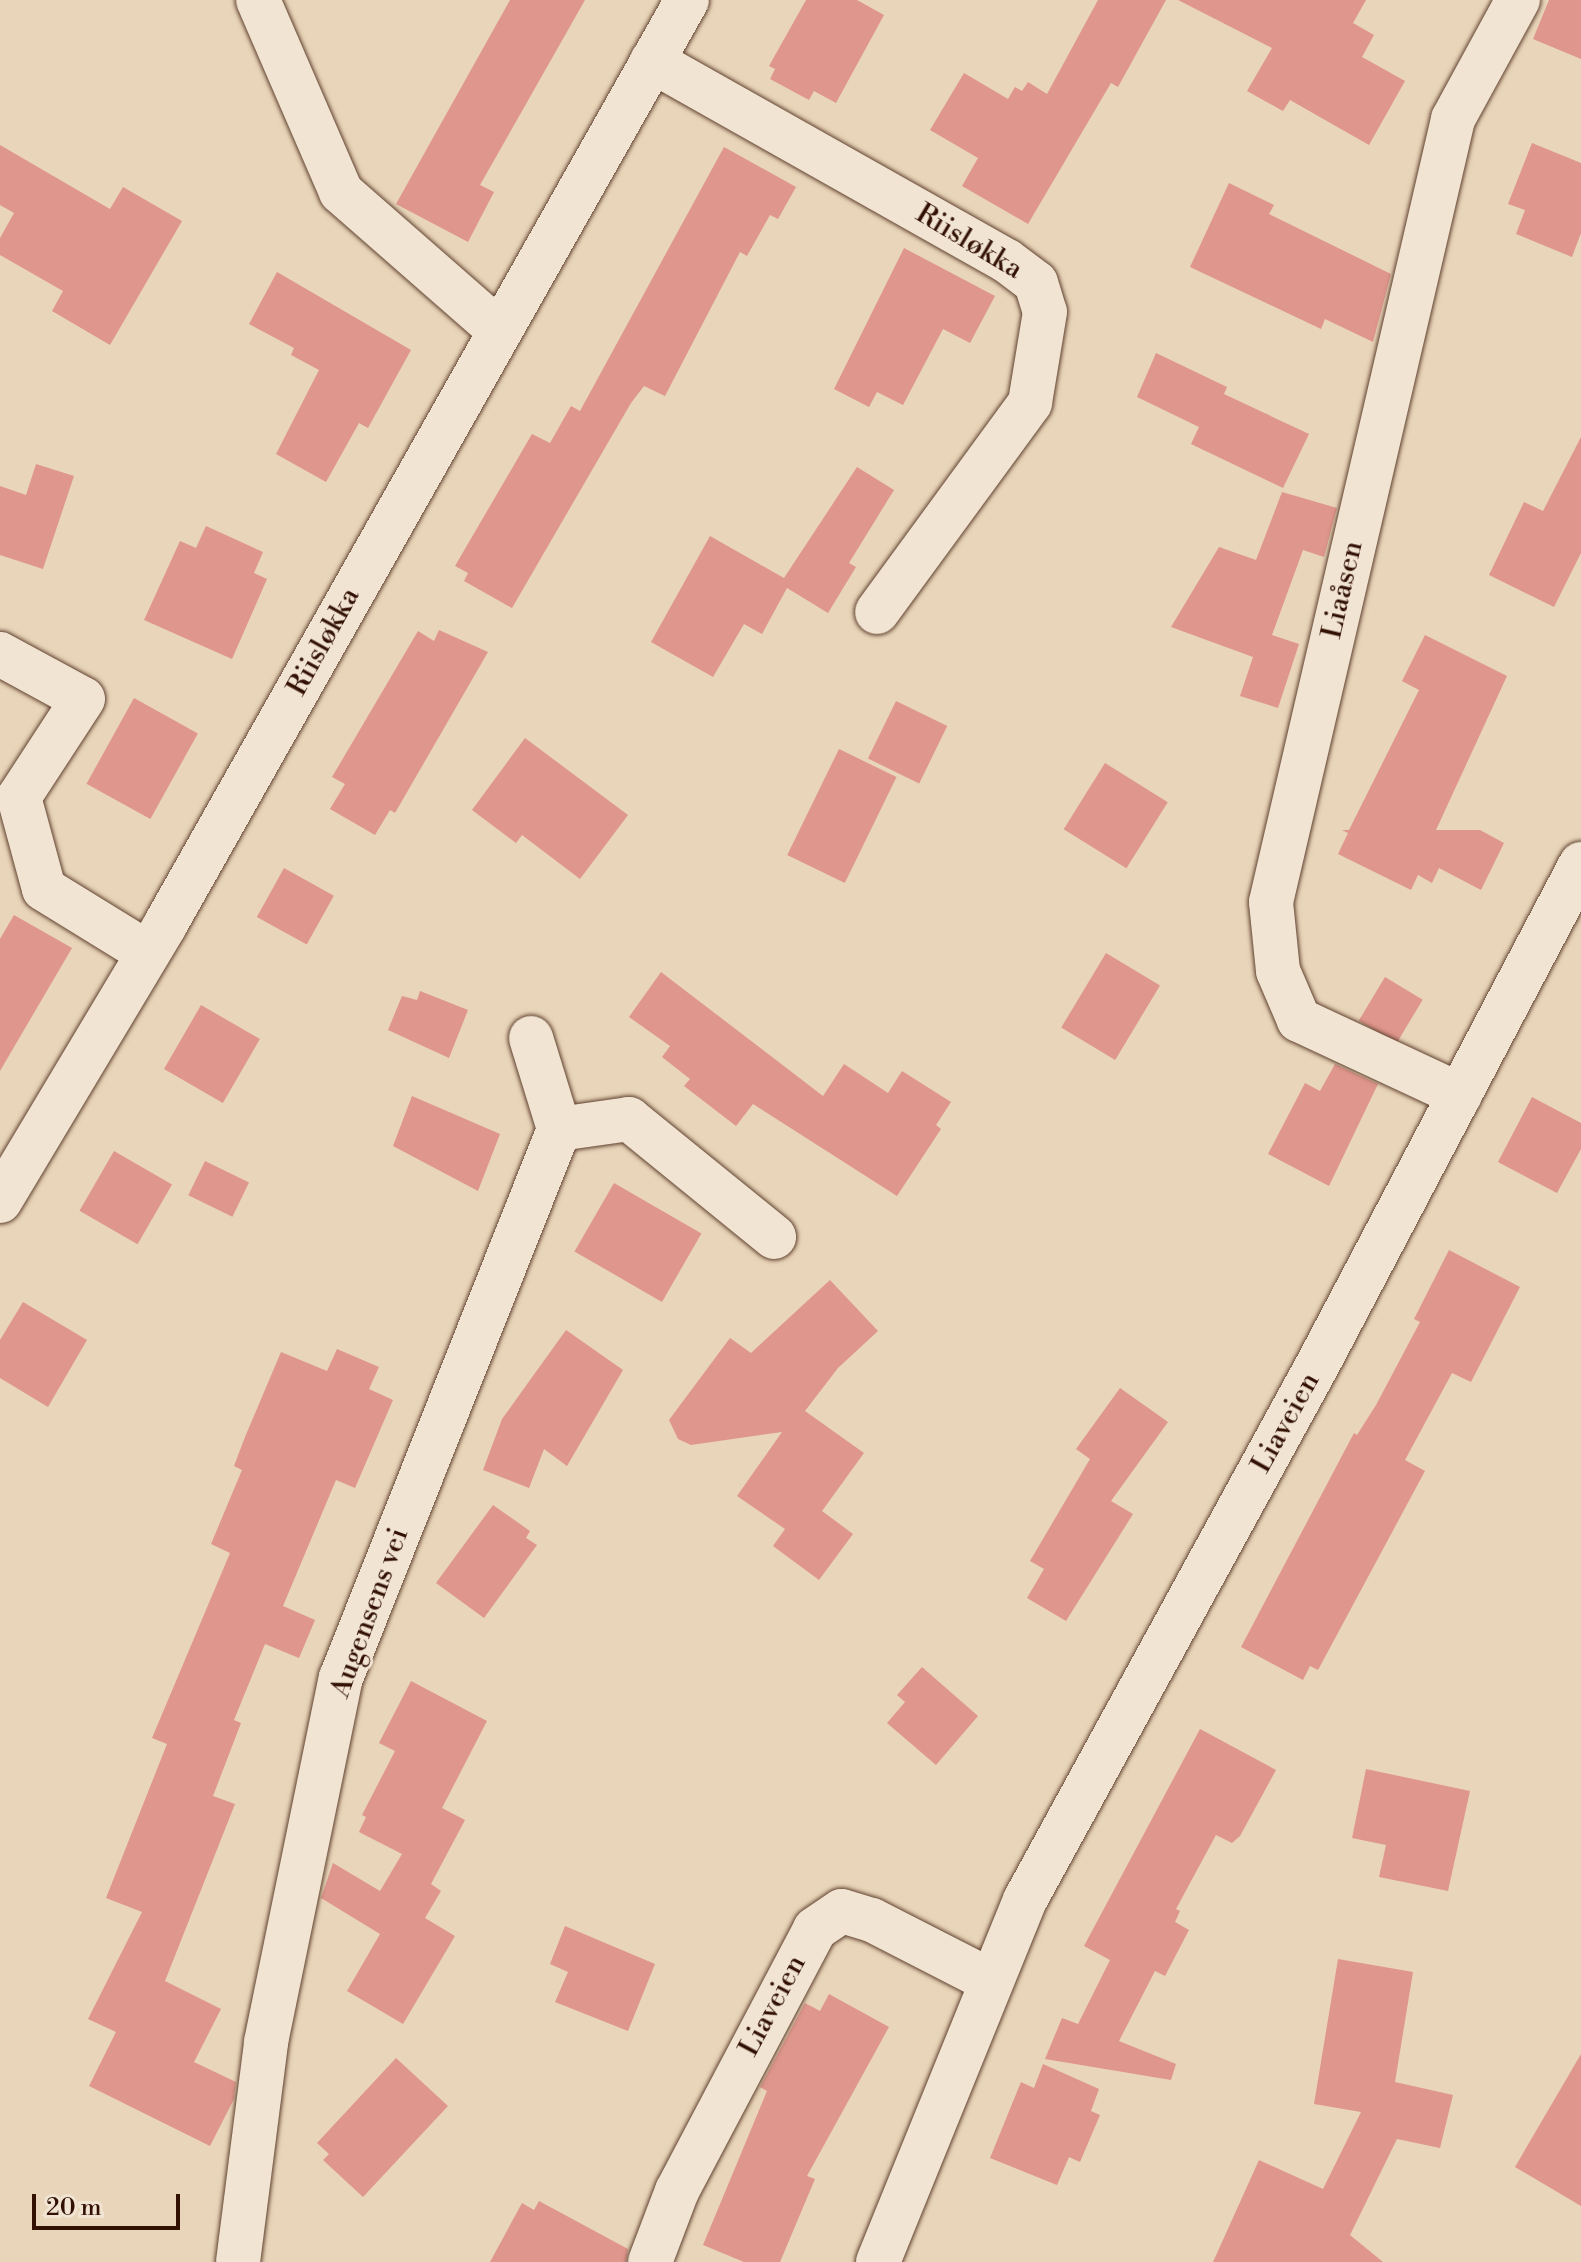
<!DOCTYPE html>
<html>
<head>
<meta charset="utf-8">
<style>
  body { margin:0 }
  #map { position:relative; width:1581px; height:2262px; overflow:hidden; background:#e9d5b9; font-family:"Libre Bodoni",serif }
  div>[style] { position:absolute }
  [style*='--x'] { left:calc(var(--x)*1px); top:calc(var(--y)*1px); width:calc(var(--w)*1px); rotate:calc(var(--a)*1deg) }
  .building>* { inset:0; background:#df968c; transform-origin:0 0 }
  .roads { filter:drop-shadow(0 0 2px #604230) drop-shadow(0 0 2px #604230) }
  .minor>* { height:44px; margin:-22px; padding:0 22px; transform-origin:22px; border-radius:22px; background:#f1e4d2 }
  span { translate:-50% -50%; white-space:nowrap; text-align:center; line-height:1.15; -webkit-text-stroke:6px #f1e4d2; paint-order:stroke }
  .street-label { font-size:28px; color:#321103 }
  .scale { position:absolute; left:32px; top:2194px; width:148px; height:36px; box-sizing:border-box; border:4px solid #321103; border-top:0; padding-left:10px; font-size:24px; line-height:28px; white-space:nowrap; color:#321103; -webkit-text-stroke:6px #f1e4d2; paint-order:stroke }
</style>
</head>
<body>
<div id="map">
  <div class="building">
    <i style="clip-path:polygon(510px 0,585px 0,480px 185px,494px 192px,468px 242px,396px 204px)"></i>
    <i style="clip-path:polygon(806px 0,857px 0,884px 15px,836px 103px,814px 91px,809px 100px,770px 79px,775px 69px,769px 66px)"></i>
    <i style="clip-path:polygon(1098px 0,1166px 0,1118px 87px,1111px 83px,1028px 224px,962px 186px,978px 158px,930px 130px,964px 73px,1008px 99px,1015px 87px,1022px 91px,1028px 82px,1047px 94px)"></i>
    <i style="clip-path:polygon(1178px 0,1366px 0,1353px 23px,1374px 35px,1362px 57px,1405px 81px,1369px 145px,1290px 100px,1283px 111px,1247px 91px,1272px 48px)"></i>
    <i style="clip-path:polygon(1549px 0,1581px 0,1581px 59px,1533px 39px)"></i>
    <i style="clip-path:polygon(1532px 143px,1581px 163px,1581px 233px,1572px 257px,1516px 234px,1525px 210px,1508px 204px)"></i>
    <i style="clip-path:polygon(0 145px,110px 209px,123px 187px,182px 221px,110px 345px,52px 311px,63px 291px,0 255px,0 238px,14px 213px,0 205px)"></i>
    <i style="clip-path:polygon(724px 147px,796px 187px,778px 219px,770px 215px,747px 256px,740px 252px,665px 396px,644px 386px,631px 403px,512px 608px,464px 581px,468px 573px,455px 566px,532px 434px,550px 443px,571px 406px,580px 411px)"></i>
    <i style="clip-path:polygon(1229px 183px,1274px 205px,1269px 214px,1391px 274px,1373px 342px,1325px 319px,1321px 329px,1190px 267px)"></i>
    <i style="clip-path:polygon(904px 248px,995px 296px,970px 343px,943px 329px,903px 405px,877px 392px,869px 407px,834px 389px)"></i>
    <i style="clip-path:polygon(277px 272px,411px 350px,368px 428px,359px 423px,326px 482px,276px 454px,319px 370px,291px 355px,294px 348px,249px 324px)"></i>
    <i style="clip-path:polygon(1156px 353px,1227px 387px,1224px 394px,1309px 434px,1283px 488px,1191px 444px,1199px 427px,1137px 397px)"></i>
    <i style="clip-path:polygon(1581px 437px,1581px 553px,1554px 607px,1489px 575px,1524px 502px,1543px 511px)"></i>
    <i style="clip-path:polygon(36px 464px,74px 476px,43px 569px,0 555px,0 486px,26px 495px)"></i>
    <i style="clip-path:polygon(857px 467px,894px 490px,849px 563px,856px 567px,828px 613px,787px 588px,762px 634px,744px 624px,713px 677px,651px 642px,710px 536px,784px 578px)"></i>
    <i style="clip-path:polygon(1282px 492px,1337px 508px,1324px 557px,1303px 550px,1272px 635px,1299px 644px,1278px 708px,1240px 696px,1253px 657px,1171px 627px,1219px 547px,1256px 560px)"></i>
    <i style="clip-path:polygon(206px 526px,263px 552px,254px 573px,267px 579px,232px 659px,144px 620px,180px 541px,196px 548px)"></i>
    <i style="clip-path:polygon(439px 630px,488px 652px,395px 813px,390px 810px,375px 835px,330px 809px,345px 784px,332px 777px,418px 631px,434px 641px)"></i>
    <i style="clip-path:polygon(1425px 635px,1507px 676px,1436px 830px,1480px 830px,1504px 843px,1481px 890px,1439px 868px,1432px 883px,1418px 875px,1411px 890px,1338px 854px,1348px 833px,1342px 830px,1349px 830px,1419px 690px,1402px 681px)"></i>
    <i style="left:134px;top:698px;width:73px;height:98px;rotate:29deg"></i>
    <i style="left:896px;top:701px;width:57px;height:64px;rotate:26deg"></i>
    <i style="clip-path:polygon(525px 738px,628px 815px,580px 879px,522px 835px,516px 843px,472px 810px)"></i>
    <i style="left:839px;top:749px;width:64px;height:118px;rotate:26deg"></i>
    <i style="left:1105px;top:763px;width:74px;height:78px;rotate:32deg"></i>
    <i style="left:284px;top:868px;width:57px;height:56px;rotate:29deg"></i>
    <i style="clip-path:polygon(14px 915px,72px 948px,0 1071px,0 939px)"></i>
    <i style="left:1106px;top:953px;width:63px;height:87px;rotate:31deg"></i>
    <i style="clip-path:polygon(661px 972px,823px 1096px,844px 1064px,888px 1093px,902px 1071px,951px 1102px,936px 1125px,941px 1129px,897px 1196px,753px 1104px,736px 1126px,684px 1086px,690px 1079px,662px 1057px,670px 1046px,629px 1017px)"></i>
    <i style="left:1385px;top:977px;width:44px;height:51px;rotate:31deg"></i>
    <i style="clip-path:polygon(420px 991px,468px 1010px,449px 1058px,388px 1030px,402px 996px,417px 1000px)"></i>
    <i style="left:201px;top:1005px;width:68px;height:74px;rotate:30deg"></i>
    <i style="clip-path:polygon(1335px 1064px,1378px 1084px,1329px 1186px,1268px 1154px,1305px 1083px,1320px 1091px)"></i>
    <i style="clip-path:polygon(412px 1096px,500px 1134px,478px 1191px,393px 1146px)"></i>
    <i style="clip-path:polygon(1532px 1097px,1581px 1123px,1581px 1149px,1557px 1193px,1498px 1162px)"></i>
    <i style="left:114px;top:1151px;width:67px;height:69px;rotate:30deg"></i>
    <i style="left:205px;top:1161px;width:49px;height:38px;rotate:26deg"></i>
    <i style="left:614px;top:1183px;width:101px;height:79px;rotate:30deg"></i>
    <i style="clip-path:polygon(1449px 1250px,1520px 1287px,1471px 1382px,1452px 1373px,1405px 1460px,1425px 1471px,1318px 1670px,1310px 1666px,1303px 1680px,1241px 1647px,1354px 1433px,1357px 1435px,1376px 1405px,1420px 1322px,1414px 1319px)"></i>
    <i style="clip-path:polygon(830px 1280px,878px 1331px,838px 1368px,805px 1411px,864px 1453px,822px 1511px,853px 1534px,819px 1580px,773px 1546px,785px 1529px,737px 1496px,782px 1432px,691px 1445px,678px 1439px,669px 1420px,730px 1338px,751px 1353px)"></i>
    <i style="clip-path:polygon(23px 1302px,87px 1340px,48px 1407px,0 1378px,0 1340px)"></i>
    <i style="clip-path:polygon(566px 1330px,623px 1370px,567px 1466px,544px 1449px,529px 1488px,483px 1470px,502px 1419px)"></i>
    <i style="clip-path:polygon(337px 1349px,379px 1367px,369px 1389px,393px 1400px,355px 1488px,336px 1480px,283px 1606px,315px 1620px,299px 1658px,265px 1644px,234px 1720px,241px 1723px,213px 1796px,235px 1804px,165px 1981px,221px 2009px,194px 2062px,236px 2082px,234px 2099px,210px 2146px,89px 2086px,116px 2032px,88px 2019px,142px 1912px,106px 1898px,167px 1744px,152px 1738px,230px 1553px,211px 1544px,242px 1470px,234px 1466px,245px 1437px,281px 1352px,327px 1371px)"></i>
    <i style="clip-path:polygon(1120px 1388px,1168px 1422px,1111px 1501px,1133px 1514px,1066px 1621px,1027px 1598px,1044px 1569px,1030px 1561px,1090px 1459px,1076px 1449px)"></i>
    <i style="clip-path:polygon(493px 1505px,530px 1531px,526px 1538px,537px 1545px,484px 1618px,436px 1583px)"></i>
    <i style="clip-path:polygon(922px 1667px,978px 1716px,936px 1765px,887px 1723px,905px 1702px,897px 1695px)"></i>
    <i style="clip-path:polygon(411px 1681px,487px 1721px,442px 1808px,465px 1820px,431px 1884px,441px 1891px,425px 1918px,455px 1936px,403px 2024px,347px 1991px,380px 1934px,321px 1898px,333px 1863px,380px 1891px,402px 1854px,359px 1832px,366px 1817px,362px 1815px,395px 1751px,379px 1743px)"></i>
    <i style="clip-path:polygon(1200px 1729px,1276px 1770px,1240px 1836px,1232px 1843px,1216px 1835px,1176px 1909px,1180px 1911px,1175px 1922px,1189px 1930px,1165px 1976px,1155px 1971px,1119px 2041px,1176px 2064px,1171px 2080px,1045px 2059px,1062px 2018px,1078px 2024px,1110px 1960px,1084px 1946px)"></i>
    <i style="clip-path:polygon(1366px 1769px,1470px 1791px,1448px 1891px,1379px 1877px,1386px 1845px,1352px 1838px)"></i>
    <i style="clip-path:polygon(565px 1926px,655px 1964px,628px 2031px,555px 2002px,568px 1972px,550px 1964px)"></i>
    <i style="clip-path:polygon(1338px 1959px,1413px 1972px,1395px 2082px,1453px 2095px,1440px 2148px,1397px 2139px,1350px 2235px,1383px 2262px,1213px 2262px,1259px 2160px,1323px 2189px,1361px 2112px,1314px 2104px)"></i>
    <i style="clip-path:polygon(829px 1994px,889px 2027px,807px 2176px,815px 2179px,780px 2262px,744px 2262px,703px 2245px,767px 2091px,760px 2087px,805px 2003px,820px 2011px)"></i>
    <i style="clip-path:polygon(1581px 2054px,1581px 2206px,1515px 2167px)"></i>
    <i style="clip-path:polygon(396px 2058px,448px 2106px,363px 2197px,323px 2160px,329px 2154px,317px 2143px)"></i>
    <i style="clip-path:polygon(1043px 2064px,1099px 2089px,1091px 2111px,1100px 2115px,1080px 2162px,1069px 2157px,1057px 2185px,990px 2158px,1021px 2082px,1034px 2088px)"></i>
    <i style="clip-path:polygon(539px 2201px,628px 2249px,626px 2262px,490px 2262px,522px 2203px,534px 2210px)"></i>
  </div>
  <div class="roads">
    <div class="minor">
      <i style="--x:258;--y:0;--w:209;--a:66.6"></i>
      <i style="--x:341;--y:192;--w:211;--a:41.2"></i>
      <i style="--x:652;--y:61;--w:407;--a:29.4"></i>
      <i style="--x:1007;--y:261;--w:36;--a:37"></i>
      <i style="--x:1036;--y:283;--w:30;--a:73"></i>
      <i style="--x:1045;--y:312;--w:92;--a:99.4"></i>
      <i style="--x:1030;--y:403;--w:259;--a:126.2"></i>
      <i style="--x:0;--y:654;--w:94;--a:28.5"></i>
      <i style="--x:83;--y:699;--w:117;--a:123.1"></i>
      <i style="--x:19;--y:797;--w:95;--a:74.8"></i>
      <i style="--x:44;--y:889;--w:122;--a:31.6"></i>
      <i style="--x:531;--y:1038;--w:95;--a:72.9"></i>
      <i style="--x:1460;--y:1095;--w:178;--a:-155"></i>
      <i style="--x:1299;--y:1020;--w:53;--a:-113.2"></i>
      <i style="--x:1278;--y:971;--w:69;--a:-95.8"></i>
      <i style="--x:1271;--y:902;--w:804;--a:-76.91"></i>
      <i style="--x:1453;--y:119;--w:136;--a:-61.4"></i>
      <i style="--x:0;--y:1201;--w:322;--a:-59.1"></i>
      <i style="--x:165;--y:925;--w:1062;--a:-60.56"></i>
      <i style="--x:238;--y:2262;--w:222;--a:-82.7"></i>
      <i style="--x:266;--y:2042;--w:372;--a:-78.4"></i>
      <i style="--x:341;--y:1678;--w:591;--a:-68.34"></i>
      <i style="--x:559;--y:1129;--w:71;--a:-8.1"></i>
      <i style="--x:629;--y:1119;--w:187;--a:39.1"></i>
      <i style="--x:650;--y:2262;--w:76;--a:-69.2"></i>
      <i style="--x:677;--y:2191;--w:296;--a:-62.2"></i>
      <i style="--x:815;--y:1929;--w:32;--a:-34"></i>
      <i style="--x:842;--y:1911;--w:31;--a:17"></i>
      <i style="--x:872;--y:1920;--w:134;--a:27.1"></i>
      <i style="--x:878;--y:2262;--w:391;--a:-67.9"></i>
      <i style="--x:1025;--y:1900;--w:611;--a:-61.34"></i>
      <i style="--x:1318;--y:1364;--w:565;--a:-62.26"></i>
    </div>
  </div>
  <div class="street-label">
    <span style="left:969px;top:242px;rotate:31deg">Riisløkka</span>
    <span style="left:1343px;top:590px;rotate:-77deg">Liaåsen</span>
    <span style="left:324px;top:642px;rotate:-61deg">Riisløkka</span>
    <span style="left:1286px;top:1423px;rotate:-61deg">Liaveien</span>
    <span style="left:370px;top:1613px;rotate:-70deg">Augensens vei</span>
    <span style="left:773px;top:2006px;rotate:-62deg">Liaveien</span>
  </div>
  <div class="scale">20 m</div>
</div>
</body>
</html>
